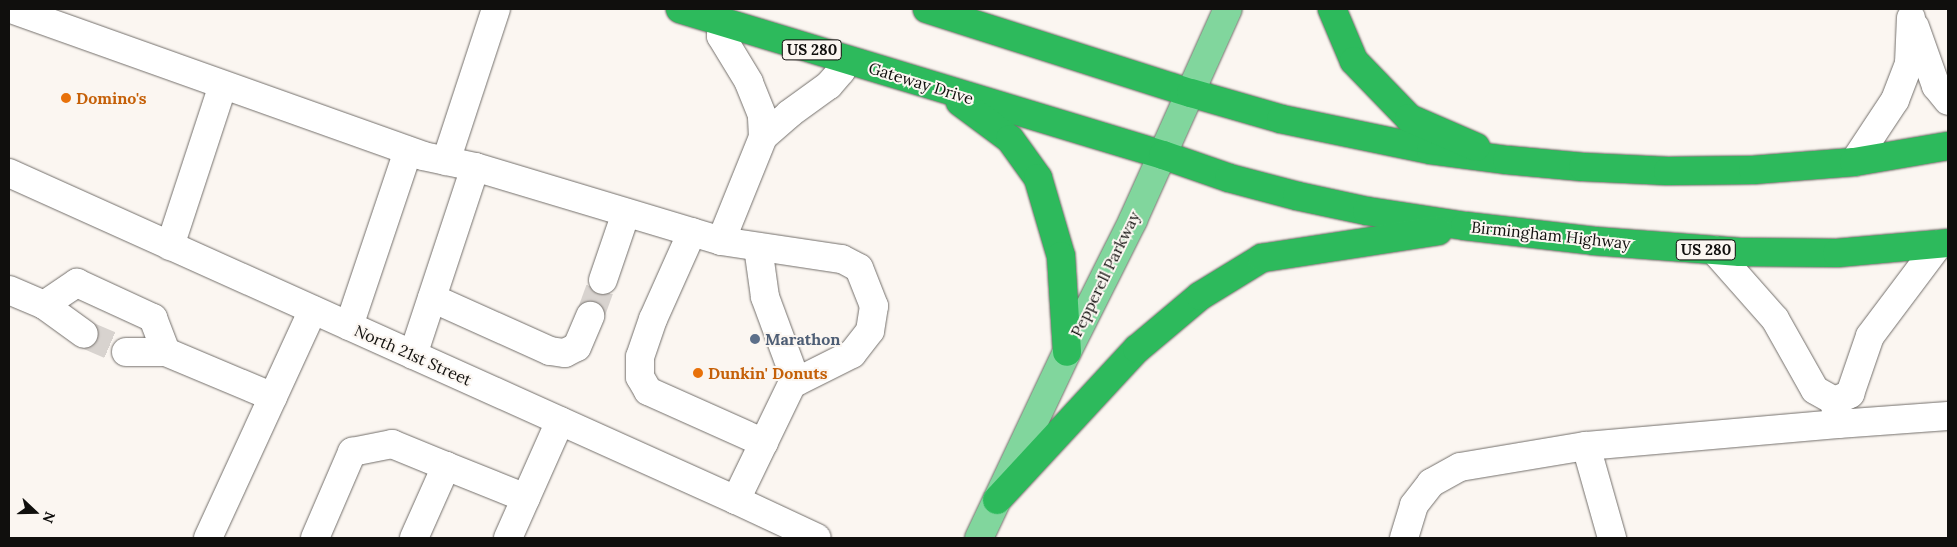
<!DOCTYPE html>
<html>
<head>
<meta charset="utf-8">
<style>
  body { margin:0 }
  #map { position:relative; width:1957px; height:547px; overflow:hidden; background:#fbf6f1; font-family:Lora,serif }
  div>[style] { position:absolute }
  [style*='--x'] { left:calc(var(--x)*1px); top:calc(var(--y)*1px); width:calc(var(--w)*1px); rotate:calc(var(--a)*1deg) }
  .minor-tunnel>* { height:28px; margin-top:-14px; transform-origin:0; background:repeating-linear-gradient(90deg,#d8d3cf 0 28px,transparent 0 42px) }
  .roads { filter:drop-shadow(0 0 1px #736f6b) drop-shadow(0 0 1px #736f6b) }
  .minor>* { height:28px; margin:-14px; padding:0 14px; transform-origin:14px; border-radius:14px; background:#fff }
  .major>* { height:28px; margin:-14px; padding:0 14px; transform-origin:14px; border-radius:14px; background:#81d69d }
  .highway>* { height:28px; margin:-14px; padding:0 14px; transform-origin:14px; border-radius:14px; background:#2dba5c }
  .dots>* { width:14px; height:14px; translate:-50% -50%; box-sizing:border-box; border:2px solid #fbf6f1; border-radius:50% }
  span { translate:-50% -50%; white-space:nowrap; text-align:center; line-height:1.15; -webkit-text-stroke:4px #fbf6f1; paint-order:stroke }
  .shield-label span { padding:1px 4px; background:#fbf6f1; border:1px solid; border-radius:4px; -webkit-text-stroke-width:0 }
  .shield-label { font-size:15px; color:#100f0d; font-weight:700 }
  .street-label { font-size:16px; color:#100f0d }
  .food-label { font-size:16px; color:#c56008; font-weight:700 }
  .left { translate:0 -50%; text-align:left }
  .service-label { font-size:16px; color:#4e5e75; font-weight:700 }
  .frame { position:absolute; inset:0; border:10px solid #100f0d; pointer-events:none }
  .north { position:absolute; left:10px; top:487px; width:50px; height:50px; -webkit-text-stroke:4px #fbf6f1; paint-order:stroke; rotate:111deg; font-size:14px; font-weight:700; line-height:20px; text-align:center; color:#100f0d }
  .north::after { content:''; display:block; margin:auto; width:18px; height:22px; background:#100f0d; clip-path:polygon(50% 0,100% 100%,50% 72%,0 100%) }
</style>
</head>
<body>
<div id="map">
  <div class="minor-tunnel">
    <i style="--x:590;--y:316;--w:38;--a:-70"></i>
    <i style="--x:84;--y:334;--w:46;--a:23.2"></i>
  </div>
  <div class="roads">
    <div class="minor">
      <i style="--x:11;--y:9;--w:437;--a:19.6"></i>
      <i style="--x:423;--y:156;--w:53;--a:11.9"></i>
      <i style="--x:475;--y:167;--w:257;--a:16.7"></i>
      <i style="--x:721;--y:241;--w:122;--a:8.5"></i>
      <i style="--x:842;--y:259;--w:19;--a:28"></i>
      <i style="--x:859;--y:268;--w:41;--a:68.5"></i>
      <i style="--x:874;--y:306;--w:25;--a:99"></i>
      <i style="--x:870;--y:331;--w:29;--a:128"></i>
      <i style="--x:852;--y:354;--w:67;--a:153.4"></i>
      <i style="--x:792;--y:384;--w:129;--a:115.8"></i>
      <i style="--x:1915;--y:27;--w:63;--a:70.4"></i>
      <i style="--x:1936;--y:86;--w:19;--a:51"></i>
      <i style="--x:763;--y:137;--w:35;--a:-41"></i>
      <i style="--x:789;--y:114;--w:49;--a:-35.9"></i>
      <i style="--x:829;--y:85;--w:18;--a:-49"></i>
      <i style="--x:841;--y:71;--w:12;--a:-76"></i>
      <i style="--x:446;--y:161;--w:160;--a:-71.8"></i>
      <i style="--x:1854;--y:162;--w:74;--a:-56.5"></i>
      <i style="--x:1895;--y:100;--w:40;--a:-69"></i>
      <i style="--x:1909;--y:63;--w:45;--a:-87.5"></i>
      <i style="--x:9;--y:173;--w:797;--a:24.22"></i>
      <i style="--x:736;--y:500;--w:89;--a:25.1"></i>
      <i style="--x:692;--y:232;--w:95;--a:114.1"></i>
      <i style="--x:653;--y:319;--w:40;--a:108.9"></i>
      <i style="--x:640;--y:357;--w:20;--a:90"></i>
      <i style="--x:640;--y:377;--w:16;--a:60"></i>
      <i style="--x:648;--y:391;--w:127;--a:24.1"></i>
      <i style="--x:721;--y:241;--w:112;--a:-68"></i>
      <i style="--x:763;--y:137;--w:22;--a:-93"></i>
      <i style="--x:762;--y:115;--w:35;--a:-112"></i>
      <i style="--x:749;--y:82;--w:54;--a:-121.3"></i>
      <i style="--x:721;--y:36;--w:14;--a:-82"></i>
      <i style="--x:170;--y:246;--w:169;--a:-71.8"></i>
      <i style="--x:758;--y:247;--w:50;--a:82"></i>
      <i style="--x:765;--y:297;--w:90;--a:69.7"></i>
      <i style="--x:1714;--y:250;--w:92;--a:48.5"></i>
      <i style="--x:1775;--y:319;--w:81;--a:60.6"></i>
      <i style="--x:1815;--y:390;--w:23;--a:29"></i>
      <i style="--x:603;--y:280;--w:71;--a:-71.1"></i>
      <i style="--x:9;--y:290;--w:38;--a:23"></i>
      <i style="--x:44;--y:305;--w:40;--a:-34"></i>
      <i style="--x:77;--y:283;--w:84;--a:24.7"></i>
      <i style="--x:153;--y:318;--w:36;--a:69"></i>
      <i style="--x:166;--y:352;--w:116;--a:22.8"></i>
      <i style="--x:432;--y:298;--w:129;--a:24.2"></i>
      <i style="--x:550;--y:351;--w:15;--a:8"></i>
      <i style="--x:565;--y:353;--w:13;--a:-27"></i>
      <i style="--x:577;--y:347;--w:34;--a:-67"></i>
      <i style="--x:44;--y:305;--w:49;--a:35.9"></i>
      <i style="--x:349;--y:326;--w:185;--a:-71.4"></i>
      <i style="--x:126;--y:352;--w:40;--a:0"></i>
      <i style="--x:413;--y:355;--w:198;--a:-71.7"></i>
      <i style="--x:1835;--y:401;--w:17;--a:-25"></i>
      <i style="--x:1850;--y:394;--w:61;--a:-71"></i>
      <i style="--x:1870;--y:336;--w:115;--a:-53.1"></i>
      <i style="--x:1835;--y:405;--w:19;--a:81"></i>
      <i style="--x:1838;--y:424;--w:110;--a:-4.2"></i>
      <i style="--x:1586;--y:446;--w:253;--a:-5"></i>
      <i style="--x:208;--y:538;--w:251;--a:-65.3"></i>
      <i style="--x:315;--y:538;--w:94;--a:-66.7"></i>
      <i style="--x:352;--y:452;--w:41;--a:-11.3"></i>
      <i style="--x:392;--y:444;--w:58;--a:22.2"></i>
      <i style="--x:414;--y:538;--w:79;--a:-66"></i>
      <i style="--x:446;--y:466;--w:86;--a:21.8"></i>
      <i style="--x:508;--y:538;--w:128;--a:-66"></i>
      <i style="--x:1404;--y:538;--w:34;--a:-73"></i>
      <i style="--x:1414;--y:505;--w:28;--a:-52"></i>
      <i style="--x:1431;--y:483;--w:33;--a:-29"></i>
      <i style="--x:1460;--y:467;--w:128;--a:-9.5"></i>
      <i style="--x:1586;--y:446;--w:96;--a:74.2"></i>
    </div>
    <div class="major">
      <i style="--x:979;--y:538;--w:206;--a:-64.7"></i>
      <i style="--x:1067;--y:352;--w:148;--a:-63.4"></i>
      <i style="--x:1133;--y:220;--w:231;--a:-65.8"></i>
    </div>
    <div class="highway">
      <i style="--x:680;--y:9;--w:505;--a:16.82"></i>
      <i style="--x:1163;--y:155;--w:70;--a:19.2"></i>
      <i style="--x:1229;--y:178;--w:70;--a:14.8"></i>
      <i style="--x:1297;--y:196;--w:72;--a:12.1"></i>
      <i style="--x:1367;--y:211;--w:99;--a:8.7"></i>
      <i style="--x:1465;--y:226;--w:130;--a:6.6"></i>
      <i style="--x:1594;--y:241;--w:146;--a:4.3"></i>
      <i style="--x:1740;--y:252;--w:97;--a:0.6"></i>
      <i style="--x:1837;--y:253;--w:111;--a:-5.1"></i>
      <i style="--x:927;--y:9;--w:277;--a:17.7"></i>
      <i style="--x:1191;--y:93;--w:94;--a:16.1"></i>
      <i style="--x:1281;--y:119;--w:153;--a:11.7"></i>
      <i style="--x:1431;--y:150;--w:77;--a:7.5"></i>
      <i style="--x:1507;--y:160;--w:76;--a:5.3"></i>
      <i style="--x:1583;--y:167;--w:85;--a:2.7"></i>
      <i style="--x:1668;--y:171;--w:85;--a:-0.7"></i>
      <i style="--x:1753;--y:170;--w:101;--a:-4.5"></i>
      <i style="--x:1854;--y:162;--w:95;--a:-9.7"></i>
      <i style="--x:1332;--y:9;--w:56;--a:67.1"></i>
      <i style="--x:1354;--y:61;--w:79;--a:46"></i>
      <i style="--x:1409;--y:118;--w:73;--a:23.4"></i>
      <i style="--x:960;--y:102;--w:62;--a:36.5"></i>
      <i style="--x:1010;--y:139;--w:48;--a:54.3"></i>
      <i style="--x:1038;--y:178;--w:81;--a:73.6"></i>
      <i style="--x:1061;--y:256;--w:96;--a:86.4"></i>
      <i style="--x:997;--y:500;--w:206;--a:-47.2"></i>
      <i style="--x:1137;--y:349;--w:82;--a:-40.1"></i>
      <i style="--x:1200;--y:296;--w:73;--a:-31.5"></i>
      <i style="--x:1262;--y:258;--w:178;--a:-8.7"></i>
    </div>
  </div>
  <div class="dots">
    <i style="left:66px;top:98px;background:#e8710a"></i>
    <i style="left:755px;top:339px;background:#5c6f8a"></i>
    <i style="left:698px;top:373px;background:#e8710a"></i>
  </div>
  <div class="shield-label">
    <span style="left:812px;top:50px">US 280</span>
    <span style="left:1706px;top:250px">US 280</span>
  </div>
  <div class="street-label">
    <span style="left:921px;top:83px;rotate:17deg">Gateway Drive</span>
    <span style="left:1551px;top:235px;rotate:6deg">Birmingham Highway</span>
    <span style="left:1105px;top:274px;rotate:-64deg">Pepperell Parkway</span>
    <span style="left:413px;top:355px;rotate:24deg">North 21st Street</span>
  </div>
  <div class="food-label">
    <span class="left" style="left:76px;top:98px">Domino's</span>
    <span class="left" style="left:708px;top:373px">Dunkin' Donuts</span>
  </div>
  <div class="service-label">
    <span class="left" style="left:765px;top:339px">Marathon</span>
  </div>
  <div class="frame"></div>
  <div class="north">N</div>
</div>
</body>
</html>
